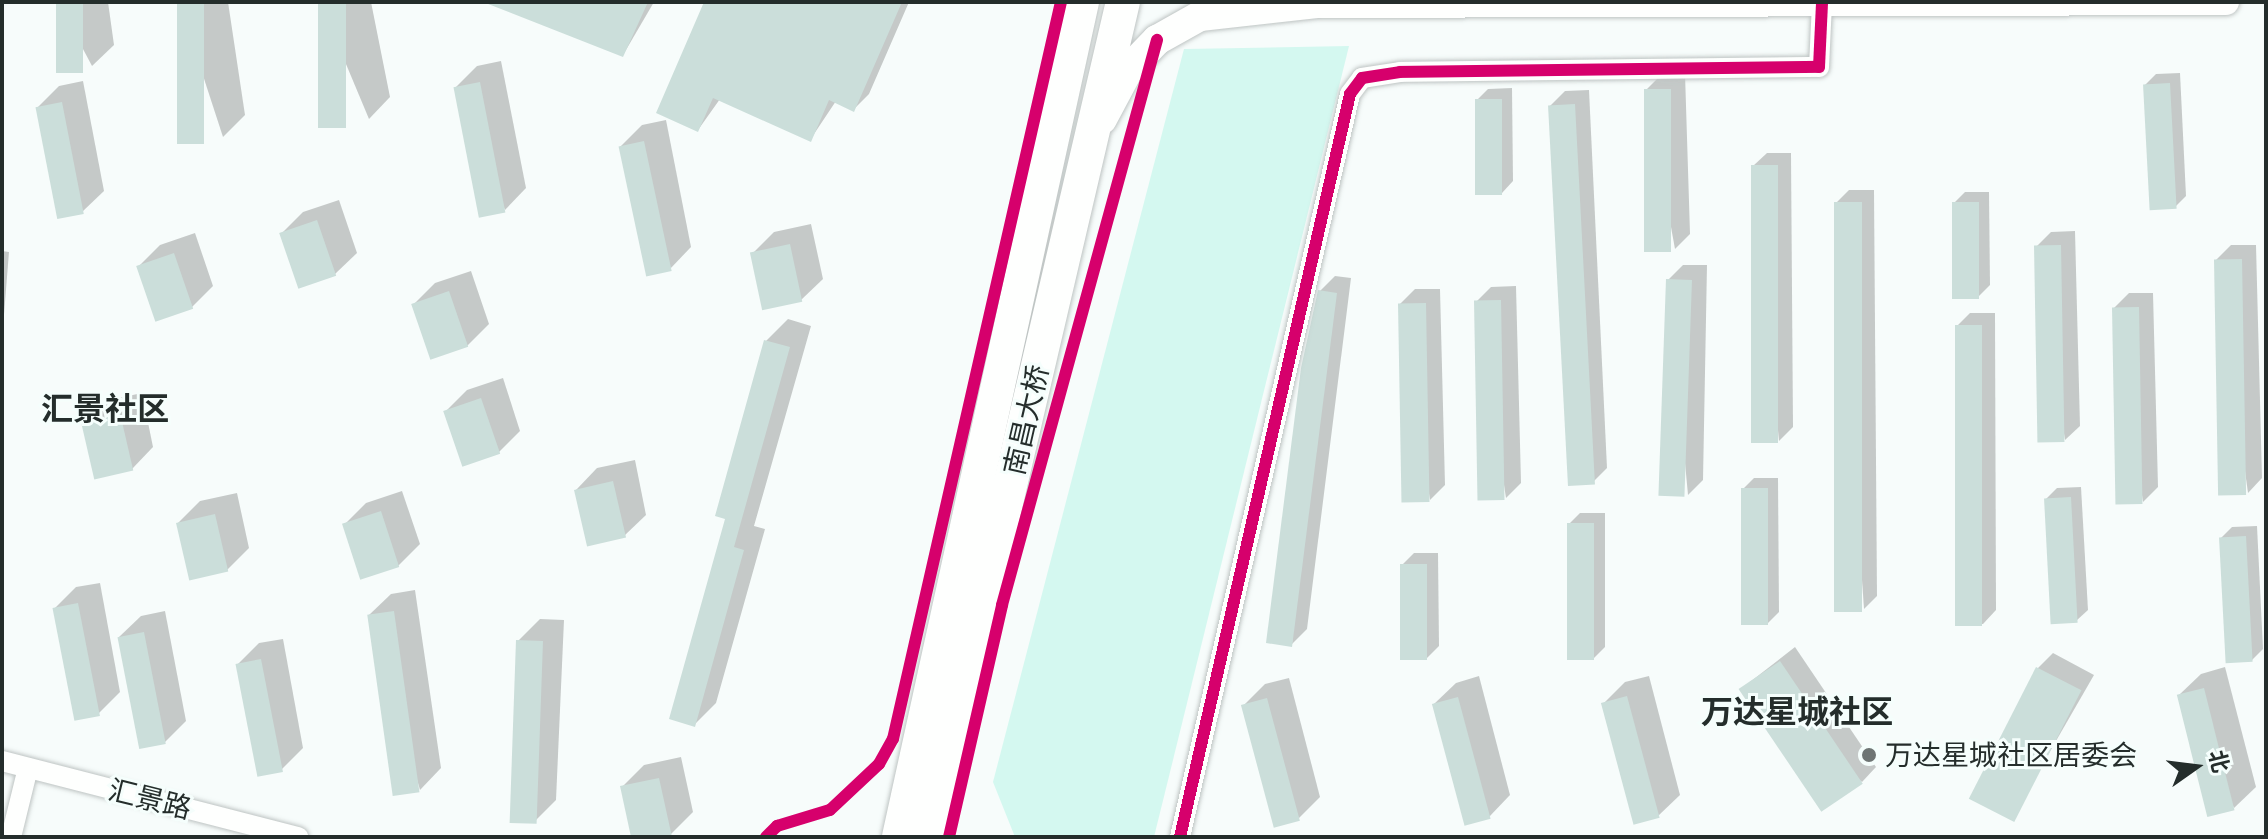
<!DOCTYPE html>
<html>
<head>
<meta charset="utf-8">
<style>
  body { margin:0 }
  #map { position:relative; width:2268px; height:839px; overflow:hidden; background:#f7fcfb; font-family:"Public Sans","Noto Sans SC",sans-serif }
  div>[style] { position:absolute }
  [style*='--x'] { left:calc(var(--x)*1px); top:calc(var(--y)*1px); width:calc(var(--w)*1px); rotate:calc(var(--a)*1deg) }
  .green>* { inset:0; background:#d4f8f0 }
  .shadow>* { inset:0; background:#0003 }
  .building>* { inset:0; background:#cbdeda; transform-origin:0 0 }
  .roads { filter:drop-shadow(0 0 2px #bec4c3) drop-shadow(0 0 2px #bec4c3) }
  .minor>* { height:20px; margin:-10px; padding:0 10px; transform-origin:10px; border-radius:10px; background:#fefffe }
  .tertiary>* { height:26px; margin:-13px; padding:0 13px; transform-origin:13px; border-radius:13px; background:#fefffe }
  .secondary>* { height:30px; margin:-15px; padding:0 15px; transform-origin:15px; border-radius:15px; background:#fefffe }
  .trunk>* { height:34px; margin:-17px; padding:0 17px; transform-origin:17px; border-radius:17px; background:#fefffe }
  .cycleway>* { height:12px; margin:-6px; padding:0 6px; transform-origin:6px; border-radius:6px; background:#d6006c }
  .dots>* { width:22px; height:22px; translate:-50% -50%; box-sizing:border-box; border:4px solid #f5fefc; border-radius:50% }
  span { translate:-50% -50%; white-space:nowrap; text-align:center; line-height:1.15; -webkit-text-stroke:6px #f5fefc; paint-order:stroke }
  .street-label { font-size:28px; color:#242d2b }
  .poi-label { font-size:28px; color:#242d2b }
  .left { translate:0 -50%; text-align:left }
  .quarter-label { font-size:32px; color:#242d2b; font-weight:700 }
  .frame { position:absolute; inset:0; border:4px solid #242d2b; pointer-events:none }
  .north { position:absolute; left:2156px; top:727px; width:80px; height:80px; -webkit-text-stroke:6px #f5fefc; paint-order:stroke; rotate:76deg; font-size:22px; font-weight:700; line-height:32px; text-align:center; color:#242d2b }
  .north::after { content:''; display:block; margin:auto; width:28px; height:36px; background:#242d2b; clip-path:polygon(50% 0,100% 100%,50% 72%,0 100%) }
</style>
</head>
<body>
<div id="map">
  <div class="green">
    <i style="clip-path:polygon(1349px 46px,1154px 837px,1015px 837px,993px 782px,1184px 49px)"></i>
  </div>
  <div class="shadow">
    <i style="clip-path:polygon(58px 2px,108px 2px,114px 45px,92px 66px)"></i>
    <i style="clip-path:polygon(179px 2px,228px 2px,245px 115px,223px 137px)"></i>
    <i style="clip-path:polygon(320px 2px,371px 2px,390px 97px,369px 119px)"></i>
    <i style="clip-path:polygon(489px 2px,654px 2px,623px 55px)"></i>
    <i style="clip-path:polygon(707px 2px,909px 2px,869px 94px,854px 109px,836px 101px,810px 140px,720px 99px,698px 130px)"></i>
    <i style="clip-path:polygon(501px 61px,526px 188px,505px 210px,455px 88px,477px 66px)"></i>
    <i style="clip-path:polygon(2180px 73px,2186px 196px,2175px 207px,2145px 85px,2156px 74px)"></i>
    <i style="clip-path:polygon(1685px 74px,1690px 234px,1675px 249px,1646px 90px,1661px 75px)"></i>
    <i style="clip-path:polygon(83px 81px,104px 191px,82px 212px,38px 107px,59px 86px)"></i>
    <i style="clip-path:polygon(1512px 88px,1513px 181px,1502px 193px,1477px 100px,1488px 89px)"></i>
    <i style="clip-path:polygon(1589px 90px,1607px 468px,1592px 483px,1550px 106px,1565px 91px)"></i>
    <i style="clip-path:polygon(666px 120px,691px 247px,670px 269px,620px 147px,642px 125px)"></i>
    <i style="clip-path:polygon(1767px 153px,1791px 153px,1793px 427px,1779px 441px,1753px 166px)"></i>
    <i style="clip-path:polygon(1849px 190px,1874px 190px,1877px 596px,1864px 609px,1836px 203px)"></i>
    <i style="clip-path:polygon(1965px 192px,1989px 192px,1990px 285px,1979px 296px,1954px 203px)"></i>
    <i style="clip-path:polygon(339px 200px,357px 253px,335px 274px,281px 234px,303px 212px)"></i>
    <i style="clip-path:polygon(811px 224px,823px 279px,801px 300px,752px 254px,774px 232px)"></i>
    <i style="clip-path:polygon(2075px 231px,2080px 426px,2065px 440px,2036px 247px,2051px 232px)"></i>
    <i style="clip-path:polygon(195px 233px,213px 286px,192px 307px,138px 267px,160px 245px)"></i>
    <i style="clip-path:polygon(2231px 245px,2256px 245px,2262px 478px,2248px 493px,2216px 260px)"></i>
    <i style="clip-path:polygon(2px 251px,9px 252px,2px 340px)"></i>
    <i style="clip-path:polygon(1683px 265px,1707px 265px,1703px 480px,1688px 495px,1668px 280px)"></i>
    <i style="clip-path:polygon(471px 271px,489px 324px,467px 346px,413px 305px,435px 283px)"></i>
    <i style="clip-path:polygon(1335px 276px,1351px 278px,1307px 629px,1292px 644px,1320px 291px)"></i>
    <i style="clip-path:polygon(1516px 286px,1521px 483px,1506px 498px,1476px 302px,1491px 287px)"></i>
    <i style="clip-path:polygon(1415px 289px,1440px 289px,1445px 485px,1430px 500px,1400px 304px)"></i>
    <i style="clip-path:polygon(2129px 293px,2153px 293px,2158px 487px,2143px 502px,2114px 308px)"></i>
    <i style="clip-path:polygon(1970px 313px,1995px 313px,1996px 610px,1983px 624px,1958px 624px,1957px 326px)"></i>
    <i style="clip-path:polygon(788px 319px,811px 326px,754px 526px,765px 529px,716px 703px,694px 725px,766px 341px)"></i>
    <i style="clip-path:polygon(503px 378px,520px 431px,499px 452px,445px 412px,467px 390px)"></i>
    <i style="clip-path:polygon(142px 393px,153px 447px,132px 469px,83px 422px,105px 401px)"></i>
    <i style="clip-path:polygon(635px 460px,646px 515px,624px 536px,576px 490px,597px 468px)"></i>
    <i style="clip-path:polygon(1754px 478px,1778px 478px,1779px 612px,1768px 623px,1743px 489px)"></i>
    <i style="clip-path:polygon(2081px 487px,2088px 610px,2076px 621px,2046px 499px,2057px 488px)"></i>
    <i style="clip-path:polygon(402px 491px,420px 544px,398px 566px,344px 525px,366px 503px)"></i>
    <i style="clip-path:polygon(237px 493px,249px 548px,227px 570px,178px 523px,200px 501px)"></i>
    <i style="clip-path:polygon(1580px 513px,1605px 513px,1605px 647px,1594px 658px,1569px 524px)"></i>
    <i style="clip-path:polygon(2257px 526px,2263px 649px,2252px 660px,2221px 538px,2232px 527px)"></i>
    <i style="clip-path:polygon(1414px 553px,1438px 553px,1439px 646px,1427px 658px,1402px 565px)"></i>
    <i style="clip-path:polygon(100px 583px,120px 692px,98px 714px,54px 609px,76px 587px)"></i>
    <i style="clip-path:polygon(415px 590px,441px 768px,420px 790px,369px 615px,391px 594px)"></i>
    <i style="clip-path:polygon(165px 611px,186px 721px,164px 743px,119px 637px,141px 616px)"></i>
    <i style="clip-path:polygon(540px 619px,564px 620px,556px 800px,534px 822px,518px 641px)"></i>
    <i style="clip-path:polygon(283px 639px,303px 748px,281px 770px,237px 665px,259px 643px)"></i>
    <i style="clip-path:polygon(1795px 647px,1876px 767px,1862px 782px,1741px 689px)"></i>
    <i style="clip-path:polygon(2053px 653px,2094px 675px,2011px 819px,2038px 668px)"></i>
    <i style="clip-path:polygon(2225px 667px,2256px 787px,2234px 808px,2179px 695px,2201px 674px)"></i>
    <i style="clip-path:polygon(1479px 676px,1510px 795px,1489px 817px,1434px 704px,1456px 683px)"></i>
    <i style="clip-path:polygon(1649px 676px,1680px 795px,1658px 816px,1603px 704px,1625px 682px)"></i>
    <i style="clip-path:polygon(1289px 678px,1320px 797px,1298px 819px,1243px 706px,1265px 684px)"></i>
    <i style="clip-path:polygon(681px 757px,693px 812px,671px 834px,633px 837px,622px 787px,644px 765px)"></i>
  </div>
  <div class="building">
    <i style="left:56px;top:2px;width:27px;height:71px"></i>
    <i style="left:177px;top:2px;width:27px;height:142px"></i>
    <i style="left:318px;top:2px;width:28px;height:126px"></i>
    <i style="clip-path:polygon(483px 2px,648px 2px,623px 57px)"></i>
    <i style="clip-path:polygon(704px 2px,902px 2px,854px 112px,829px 100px,811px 142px,713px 98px,698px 132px,656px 113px)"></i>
    <i style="left:480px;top:82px;width:133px;height:27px;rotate:79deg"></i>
    <i style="left:2170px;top:83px;width:126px;height:27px;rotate:87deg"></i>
    <i style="left:1644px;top:89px;width:27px;height:163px"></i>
    <i style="left:1475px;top:99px;width:27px;height:96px"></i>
    <i style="left:62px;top:102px;width:114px;height:27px;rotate:79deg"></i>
    <i style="left:1575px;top:104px;width:381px;height:27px;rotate:87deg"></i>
    <i style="left:644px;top:141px;width:133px;height:26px;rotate:78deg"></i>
    <i style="left:1751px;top:165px;width:27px;height:278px"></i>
    <i style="left:1834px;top:202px;width:28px;height:410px"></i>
    <i style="left:1952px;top:202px;width:27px;height:97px"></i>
    <i style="left:317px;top:220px;width:59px;height:40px;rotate:71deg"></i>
    <i style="left:790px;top:244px;width:59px;height:41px;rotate:78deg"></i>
    <i style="left:2061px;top:245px;width:197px;height:27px;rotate:89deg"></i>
    <i style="left:174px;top:253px;width:59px;height:40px;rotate:71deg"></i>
    <i style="left:2242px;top:259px;width:236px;height:28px;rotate:89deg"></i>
    <i style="left:1666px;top:279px;width:26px;height:217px;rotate:2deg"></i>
    <i style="clip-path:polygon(1318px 290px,1337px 293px,1292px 647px,1266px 643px,1301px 368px)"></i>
    <i style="left:449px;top:291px;width:59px;height:40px;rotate:71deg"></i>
    <i style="left:1501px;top:300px;width:200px;height:27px;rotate:89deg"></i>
    <i style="left:1426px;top:303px;width:199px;height:28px;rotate:89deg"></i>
    <i style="left:2139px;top:307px;width:197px;height:27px;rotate:89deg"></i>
    <i style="left:1982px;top:325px;width:301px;height:27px;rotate:90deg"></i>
    <i style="clip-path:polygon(764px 340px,790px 347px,734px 547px,744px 550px,695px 727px,669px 719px,725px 519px,715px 516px)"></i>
    <i style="left:481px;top:398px;width:59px;height:40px;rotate:71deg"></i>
    <i style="left:120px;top:413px;width:59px;height:40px;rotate:77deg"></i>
    <i style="left:613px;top:481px;width:58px;height:40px;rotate:77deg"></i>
    <i style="left:1741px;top:488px;width:27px;height:137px"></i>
    <i style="left:2071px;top:497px;width:126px;height:27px;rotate:87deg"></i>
    <i style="left:381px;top:511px;width:59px;height:41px;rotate:72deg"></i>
    <i style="left:215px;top:514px;width:59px;height:40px;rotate:77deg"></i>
    <i style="left:1567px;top:523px;width:27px;height:137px"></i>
    <i style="left:2246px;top:536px;width:126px;height:27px;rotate:87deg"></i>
    <i style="left:1400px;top:564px;width:27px;height:96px"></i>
    <i style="left:78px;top:603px;width:115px;height:26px;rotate:79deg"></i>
    <i style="left:394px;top:611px;width:183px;height:27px;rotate:82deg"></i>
    <i style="left:144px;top:632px;width:114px;height:27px;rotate:79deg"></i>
    <i style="left:516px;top:640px;width:27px;height:183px;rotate:2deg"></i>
    <i style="left:261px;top:659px;width:115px;height:26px;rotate:79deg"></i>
    <i style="left:1780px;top:661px;width:148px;height:50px;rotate:56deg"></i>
    <i style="left:2036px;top:667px;width:51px;height:148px;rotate:27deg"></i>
    <i style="left:2204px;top:688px;width:126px;height:28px;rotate:76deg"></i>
    <i style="left:1627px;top:696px;width:126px;height:27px;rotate:75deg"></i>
    <i style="left:1458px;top:697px;width:126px;height:27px;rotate:75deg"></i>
    <i style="left:1267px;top:698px;width:127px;height:27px;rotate:75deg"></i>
    <i style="clip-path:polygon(659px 778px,672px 837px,631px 837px,620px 786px)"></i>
  </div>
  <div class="roads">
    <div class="minor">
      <i style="--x:2;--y:761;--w:306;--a:14.4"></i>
      <i style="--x:11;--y:837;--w:71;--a:-76.2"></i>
      <i style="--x:1180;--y:837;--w:762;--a:-77.11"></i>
      <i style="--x:1350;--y:94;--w:20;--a:-53"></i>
      <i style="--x:1362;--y:78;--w:38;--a:-9"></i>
      <i style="--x:1400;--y:72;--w:419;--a:-0.7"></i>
      <i style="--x:1819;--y:67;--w:64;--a:-87.3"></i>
    </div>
    <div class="tertiary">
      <i style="--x:1202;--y:18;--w:116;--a:-6.4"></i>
      <i style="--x:1317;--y:5;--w:909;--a:-0.19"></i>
    </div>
    <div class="secondary">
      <i style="--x:1102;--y:119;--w:55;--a:-62"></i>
      <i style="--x:1128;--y:70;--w:42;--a:-46"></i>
      <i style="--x:1157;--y:40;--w:78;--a:-29.2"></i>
    </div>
    <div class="trunk">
      <i style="--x:899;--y:837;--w:855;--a:-77.64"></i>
      <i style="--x:928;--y:837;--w:857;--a:-76.86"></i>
    </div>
  </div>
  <div class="cycleway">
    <i style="--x:766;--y:837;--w:16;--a:-45"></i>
    <i style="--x:777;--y:826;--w:55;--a:-16.8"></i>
    <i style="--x:830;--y:810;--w:67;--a:-43.2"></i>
    <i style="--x:879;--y:764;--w:29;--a:-61"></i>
    <i style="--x:893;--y:739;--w:756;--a:-77.16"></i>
    <i style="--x:949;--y:837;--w:238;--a:-77.1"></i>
    <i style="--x:1002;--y:605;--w:586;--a:-74.66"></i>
    <i style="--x:1180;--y:837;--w:762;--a:-77.11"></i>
    <i style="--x:1350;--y:94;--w:20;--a:-53"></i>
    <i style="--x:1362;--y:78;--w:38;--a:-9"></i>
    <i style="--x:1400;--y:72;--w:419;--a:-0.7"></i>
    <i style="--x:1819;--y:67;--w:64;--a:-87.3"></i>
  </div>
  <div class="dots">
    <i style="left:1869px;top:755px;background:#6e7574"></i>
  </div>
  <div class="street-label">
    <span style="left:1026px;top:420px;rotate:-77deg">南昌大桥</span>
    <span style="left:150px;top:799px;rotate:14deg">汇景路</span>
  </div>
  <div class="poi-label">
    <span class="left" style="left:1885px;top:755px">万达星城社区居委会</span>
  </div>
  <div class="quarter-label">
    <span style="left:105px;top:409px">汇景社区</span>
    <span style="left:1797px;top:712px">万达星城社区</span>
  </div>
  <div class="frame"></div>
  <div class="north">北</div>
</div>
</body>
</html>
